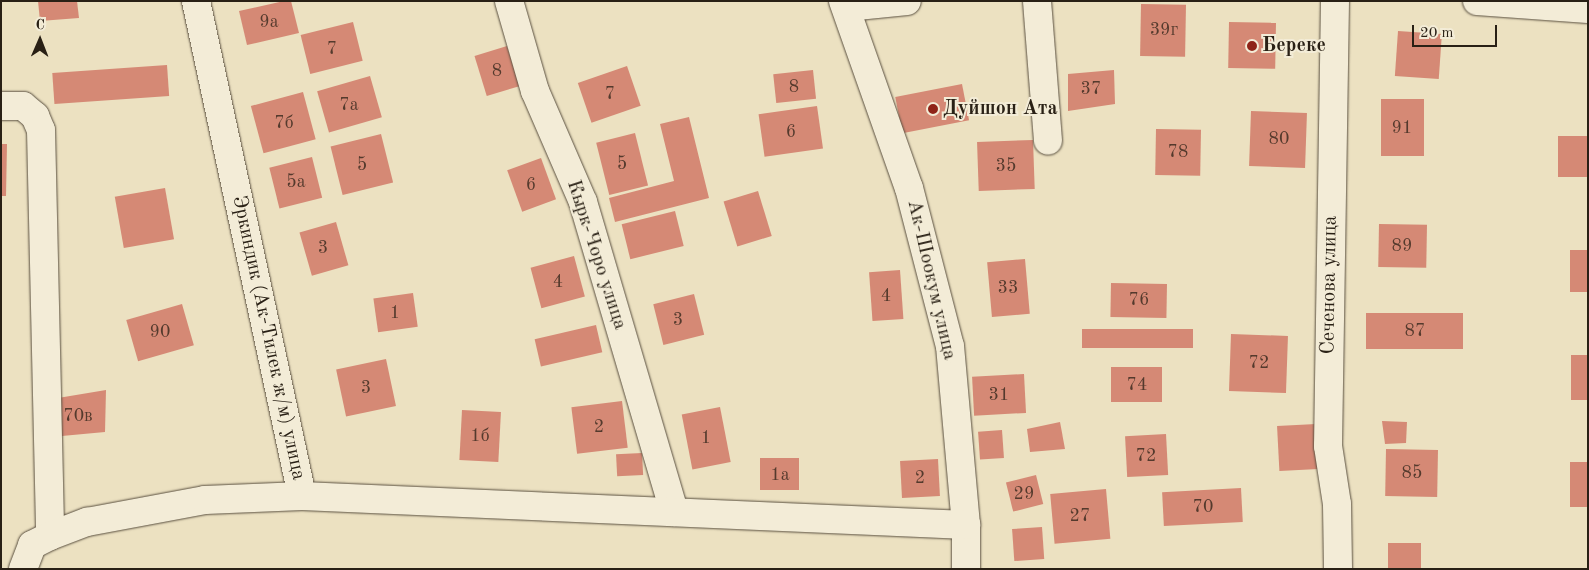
<!DOCTYPE html>
<html>
<head>
<meta charset="utf-8">
<style>
  body { margin:0 }
  #map { position:relative; width:1589px; height:570px; overflow:hidden; background:#ece1c1; font-family:"Old Standard TT",serif }
  div>[style] { position:absolute }
  [style*='--x'] { left:calc(var(--x)*1px); top:calc(var(--y)*1px); width:calc(var(--w)*1px); rotate:calc(var(--a)*1deg) }
  .building>* { inset:0; background:#d58975; transform-origin:0 0 }
  .roads { filter:drop-shadow(0 0 1px #5a5040) drop-shadow(0 0 1px #5a5040) }
  .minor>* { height:28px; margin:-14px; padding:0 14px; transform-origin:14px; border-radius:14px; background:#f3ecd7 }
  .dots>* { width:14px; height:14px; translate:-50% -50%; box-sizing:border-box; border:2px solid #f3ecd7; border-radius:50% }
  span { translate:-50% -50%; white-space:nowrap; text-align:center; line-height:1.15; -webkit-text-stroke:4px #f3ecd7; paint-order:stroke }
  .number-label { font-size:18px; color:#543a2d }
  .number-label span { -webkit-text-stroke-width:0 }
  .poi-label { font-size:20px; color:#292015; font-weight:700 }
  .left { translate:0 -50%; text-align:left }
  .street-label { font-size:20px; color:#292015 }
  .frame { position:absolute; inset:0; border:2px solid #292015; pointer-events:none }
  .north { position:absolute; left:15px; top:15px; width:50px; height:50px; -webkit-text-stroke:4px #f3ecd7; paint-order:stroke; rotate:1deg; font-size:14px; font-weight:700; line-height:20px; text-align:center; color:#292015 }
  .north::after { content:''; display:block; margin:auto; width:18px; height:22px; background:#292015; clip-path:polygon(50% 0,100% 100%,50% 72%,0 100%) }
  .scale { position:absolute; left:1412px; top:25px; width:85px; height:22px; box-sizing:border-box; border:2px solid #292015; border-top:0; padding-left:6px; font-size:15px; line-height:18px; white-space:nowrap; color:#292015; -webkit-text-stroke:4px #f3ecd7; paint-order:stroke }
</style>
</head>
<body>
<div id="map">
  <div class="building">
    <i style="clip-path:polygon(38px 1px,77px 1px,79px 18px,40px 21px)"></i>
    <i style="clip-path:polygon(284px 1px,291px 1px,299px 33px,247px 45px,239px 11px)"></i>
    <i style="left:1141px;top:4px;width:45px;height:52px;rotate:1deg"></i>
    <i style="left:353px;top:22px;width:40px;height:54px;rotate:76deg"></i>
    <i style="left:1229px;top:22px;width:47px;height:46px;rotate:1deg"></i>
    <i style="left:1398px;top:31px;width:44px;height:45px;rotate:4deg"></i>
    <i style="left:507px;top:46px;width:42px;height:34px;rotate:73deg"></i>
    <i style="left:167px;top:65px;width:31px;height:115px;rotate:86deg"></i>
    <i style="left:627px;top:66px;width:42px;height:52px;rotate:71deg"></i>
    <i style="left:813px;top:70px;width:29px;height:40px;rotate:84deg"></i>
    <i style="clip-path:polygon(1114px 70px,1115px 104px,1068px 111px,1068px 74px)"></i>
    <i style="left:370px;top:76px;width:43px;height:55px;rotate:74deg"></i>
    <i style="left:962px;top:84px;width:37px;height:68px;rotate:79deg"></i>
    <i style="left:303px;top:92px;width:49px;height:54px;rotate:75deg"></i>
    <i style="left:1381px;top:99px;width:43px;height:57px"></i>
    <i style="left:817px;top:106px;width:43px;height:59px;rotate:82deg"></i>
    <i style="left:1251px;top:111px;width:56px;height:55px;rotate:2deg"></i>
    <i style="clip-path:polygon(689px 117px,709px 198px,615px 222px,609px 198px,674px 181px,660px 124px)"></i>
    <i style="left:1156px;top:129px;width:45px;height:46px;rotate:1deg"></i>
    <i style="left:635px;top:133px;width:54px;height:40px;rotate:76deg"></i>
    <i style="left:381px;top:134px;width:50px;height:52px;rotate:76deg"></i>
    <i style="left:1588px;top:136px;width:41px;height:30px;rotate:90deg"></i>
    <i style="left:1033px;top:140px;width:49px;height:56px;rotate:88deg"></i>
    <i style="clip-path:polygon(1px 144px,7px 144px,6px 196px,1px 196px)"></i>
    <i style="left:312px;top:157px;width:42px;height:44px;rotate:76deg"></i>
    <i style="left:541px;top:158px;width:44px;height:36px;rotate:70deg"></i>
    <i style="left:165px;top:188px;width:52px;height:51px;rotate:80deg"></i>
    <i style="left:758px;top:191px;width:47px;height:36px;rotate:73deg"></i>
    <i style="left:675px;top:211px;width:36px;height:55px;rotate:76deg"></i>
    <i style="left:336px;top:222px;width:45px;height:38px;rotate:74deg"></i>
    <i style="left:1379px;top:224px;width:48px;height:43px;rotate:1deg"></i>
    <i style="left:1588px;top:250px;width:42px;height:18px;rotate:90deg"></i>
    <i style="left:574px;top:256px;width:42px;height:45px;rotate:75deg"></i>
    <i style="left:1025px;top:259px;width:55px;height:38px;rotate:85deg"></i>
    <i style="left:900px;top:270px;width:49px;height:31px;rotate:86deg"></i>
    <i style="left:1111px;top:283px;width:56px;height:34px;rotate:1deg"></i>
    <i style="left:413px;top:293px;width:34px;height:40px;rotate:82deg"></i>
    <i style="left:694px;top:294px;width:42px;height:42px;rotate:76deg"></i>
    <i style="left:182px;top:304px;width:43px;height:58px;rotate:74deg"></i>
    <i style="left:1366px;top:313px;width:97px;height:36px"></i>
    <i style="left:596px;top:325px;width:28px;height:63px;rotate:77deg"></i>
    <i style="left:1082px;top:329px;width:111px;height:19px"></i>
    <i style="left:1231px;top:334px;width:57px;height:57px;rotate:2deg"></i>
    <i style="left:1571px;top:355px;width:17px;height:45px"></i>
    <i style="left:386px;top:359px;width:48px;height:51px;rotate:78deg"></i>
    <i style="left:1162px;top:367px;width:35px;height:51px;rotate:90deg"></i>
    <i style="left:1024px;top:374px;width:39px;height:52px;rotate:87deg"></i>
    <i style="clip-path:polygon(106px 390px,105px 432px,51px 437px,52px 399px)"></i>
    <i style="left:622px;top:401px;width:47px;height:51px;rotate:83deg"></i>
    <i style="left:720px;top:407px;width:56px;height:39px;rotate:79deg"></i>
    <i style="left:462px;top:410px;width:39px;height:50px;rotate:3deg"></i>
    <i style="clip-path:polygon(1382px 421px,1407px 422px,1406px 443px,1385px 444px)"></i>
    <i style="clip-path:polygon(1060px 422px,1065px 449px,1030px 452px,1027px 429px)"></i>
    <i style="left:1316px;top:424px;width:45px;height:39px;rotate:87deg"></i>
    <i style="left:1002px;top:430px;width:28px;height:24px;rotate:86deg"></i>
    <i style="left:1166px;top:434px;width:41px;height:41px;rotate:87deg"></i>
    <i style="left:1386px;top:449px;width:52px;height:47px;rotate:1deg"></i>
    <i style="left:642px;top:453px;width:22px;height:26px;rotate:87deg"></i>
    <i style="left:799px;top:458px;width:32px;height:39px;rotate:90deg"></i>
    <i style="left:938px;top:459px;width:37px;height:38px;rotate:87deg"></i>
    <i style="left:1570px;top:462px;width:18px;height:45px"></i>
    <i style="left:1036px;top:475px;width:30px;height:31px;rotate:76deg"></i>
    <i style="left:1241px;top:488px;width:34px;height:79px;rotate:87deg"></i>
    <i style="left:1106px;top:489px;width:50px;height:56px;rotate:85deg"></i>
    <i style="left:1042px;top:527px;width:32px;height:30px;rotate:86deg"></i>
    <i style="left:1388px;top:543px;width:33px;height:26px"></i>
  </div>
  <div class="roads">
    <div class="minor">
      <i style="--x:196;--y:1;--w:506;--a:77.91"></i>
      <i style="--x:509;--y:1;--w:94;--a:73.9"></i>
      <i style="--x:535;--y:91;--w:121;--a:66.6"></i>
      <i style="--x:583;--y:202;--w:323;--a:73.6"></i>
      <i style="--x:843;--y:1;--w:198;--a:70.6"></i>
      <i style="--x:909;--y:188;--w:163;--a:75.5"></i>
      <i style="--x:950;--y:346;--w:180;--a:84.9"></i>
      <i style="--x:966;--y:525;--w:44;--a:90"></i>
      <i style="--x:1037;--y:1;--w:140;--a:85.5"></i>
      <i style="--x:1335;--y:1;--w:445;--a:90.9"></i>
      <i style="--x:1328;--y:446;--w:59;--a:81.2"></i>
      <i style="--x:1337;--y:504;--w:65;--a:89.1"></i>
      <i style="--x:1477;--y:1;--w:111;--a:4.1"></i>
      <i style="--x:847;--y:7;--w:60;--a:-5.7"></i>
      <i style="--x:1;--y:106;--w:22;--a:0"></i>
      <i style="--x:23;--y:106;--w:16;--a:40"></i>
      <i style="--x:35;--y:116;--w:15;--a:67"></i>
      <i style="--x:41;--y:130;--w:406;--a:88.7"></i>
      <i style="--x:23;--y:569;--w:26;--a:-69"></i>
      <i style="--x:32;--y:545;--w:20;--a:-27"></i>
      <i style="--x:50;--y:536;--w:40;--a:-21"></i>
      <i style="--x:87;--y:522;--w:120;--a:-10.6"></i>
      <i style="--x:205;--y:500;--w:97;--a:-2.4"></i>
      <i style="--x:302;--y:496;--w:665;--a:2.5"></i>
    </div>
  </div>
  <div class="dots">
    <i style="left:1252px;top:46px;background:#8f2418"></i>
    <i style="left:933px;top:109px;background:#8f2418"></i>
  </div>
  <div class="number-label">
    <span style="left:269px;top:22px">9а</span>
    <span style="left:1164px;top:30px">39г</span>
    <span style="left:332px;top:49px">7</span>
    <span style="left:497px;top:71px">8</span>
    <span style="left:794px;top:87px">8</span>
    <span style="left:1091px;top:89px">37</span>
    <span style="left:610px;top:94px">7</span>
    <span style="left:349px;top:105px">7а</span>
    <span style="left:284px;top:123px">7б</span>
    <span style="left:1402px;top:128px">91</span>
    <span style="left:791px;top:132px">6</span>
    <span style="left:1279px;top:139px">80</span>
    <span style="left:1178px;top:152px">78</span>
    <span style="left:622px;top:164px">5</span>
    <span style="left:362px;top:165px">5</span>
    <span style="left:1006px;top:166px">35</span>
    <span style="left:296px;top:182px">5а</span>
    <span style="left:531px;top:185px">6</span>
    <span style="left:1402px;top:246px">89</span>
    <span style="left:323px;top:248px">3</span>
    <span style="left:558px;top:282px">4</span>
    <span style="left:1008px;top:288px">33</span>
    <span style="left:886px;top:296px">4</span>
    <span style="left:1139px;top:300px">76</span>
    <span style="left:395px;top:313px">1</span>
    <span style="left:678px;top:320px">3</span>
    <span style="left:1415px;top:331px">87</span>
    <span style="left:160px;top:332px">90</span>
    <span style="left:1259px;top:363px">72</span>
    <span style="left:1137px;top:385px">74</span>
    <span style="left:366px;top:388px">3</span>
    <span style="left:999px;top:395px">31</span>
    <span style="left:78px;top:416px">70в</span>
    <span style="left:599px;top:427px">2</span>
    <span style="left:480px;top:436px">1б</span>
    <span style="left:706px;top:438px">1</span>
    <span style="left:1146px;top:456px">72</span>
    <span style="left:1412px;top:473px">85</span>
    <span style="left:780px;top:475px">1а</span>
    <span style="left:920px;top:478px">2</span>
    <span style="left:1024px;top:494px">29</span>
    <span style="left:1203px;top:507px">70</span>
    <span style="left:1080px;top:516px">27</span>
  </div>
  <div class="poi-label">
    <span class="left" style="left:1262px;top:46px">Береке</span>
    <span class="left" style="left:943px;top:109px">Дуйшон Ата</span>
  </div>
  <div class="street-label">
    <span style="left:596px;top:255px;rotate:72deg">Кырк-Чоро улица</span>
    <span style="left:931px;top:280px;rotate:77deg">Ак-Шоокум улица</span>
    <span style="left:1330px;top:285px;rotate:-89deg">Сеченова улица</span>
    <span style="left:268px;top:338px;rotate:78deg">Эркиндик (Ак-Тилек ж/м) улица</span>
  </div>
  <div class="frame"></div>
  <div class="north">С</div>
  <div class="scale">20 m</div>
</div>
</body>
</html>
